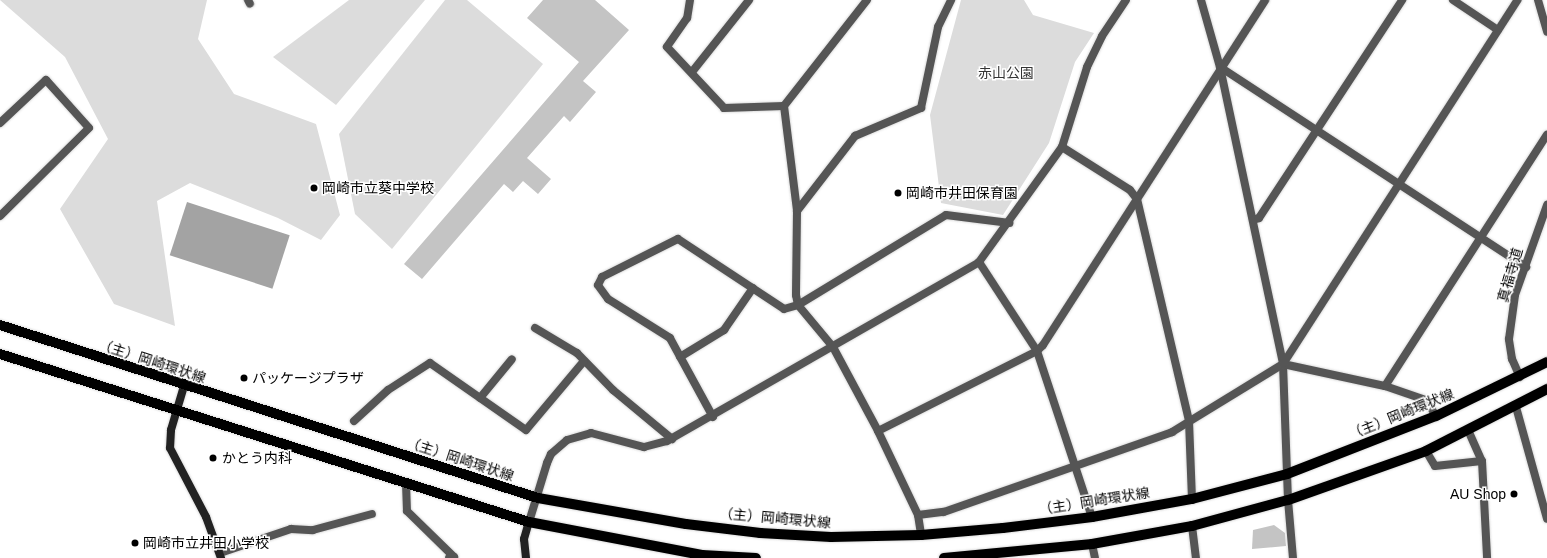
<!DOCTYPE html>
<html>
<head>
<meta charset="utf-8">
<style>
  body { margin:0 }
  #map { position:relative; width:1547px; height:558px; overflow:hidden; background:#fff; font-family:Arial,"Noto Sans JP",sans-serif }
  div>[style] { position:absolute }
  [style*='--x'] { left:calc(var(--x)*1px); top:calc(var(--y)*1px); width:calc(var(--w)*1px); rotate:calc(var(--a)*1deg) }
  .green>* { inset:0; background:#dcdcdc }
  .water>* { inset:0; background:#a3a3a3; transform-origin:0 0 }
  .building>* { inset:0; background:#c4c4c4 }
  .roads { filter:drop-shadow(0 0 1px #dbdbdb) drop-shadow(0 0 1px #dbdbdb) }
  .street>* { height:8px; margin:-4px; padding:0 4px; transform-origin:4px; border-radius:4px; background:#555 }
  .secondary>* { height:8px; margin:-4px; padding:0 4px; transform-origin:4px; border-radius:4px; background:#222 }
  .primary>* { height:10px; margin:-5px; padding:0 5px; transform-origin:5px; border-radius:5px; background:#000 }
  .dots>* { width:11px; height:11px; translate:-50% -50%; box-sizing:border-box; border:2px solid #fff; border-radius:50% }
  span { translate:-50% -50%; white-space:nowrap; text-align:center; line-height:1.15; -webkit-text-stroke:3px #fff; paint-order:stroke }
  .park-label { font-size:14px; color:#333 }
  .poi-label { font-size:14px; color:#000 }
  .left { translate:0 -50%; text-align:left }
  .right { translate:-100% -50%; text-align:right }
  .street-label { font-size:14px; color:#000 }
</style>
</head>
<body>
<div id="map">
  <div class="green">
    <i style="clip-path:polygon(0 0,207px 0,198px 39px,234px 94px,316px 124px,340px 215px,321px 240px,278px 218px,190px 183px,157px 201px,175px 326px,114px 304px,60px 209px,108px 139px,65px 57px)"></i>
    <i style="clip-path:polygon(349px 0,425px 0,336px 105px,273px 57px)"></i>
    <i style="clip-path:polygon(445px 0,467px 0,543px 64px,392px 249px,355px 214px,339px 134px)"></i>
    <i style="clip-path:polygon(961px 0,1024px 0,1033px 15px,1094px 33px,1075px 62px,1049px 143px,1003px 215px,941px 203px,930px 115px)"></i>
  </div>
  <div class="water">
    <i style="left:187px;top:202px;width:108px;height:56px;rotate:18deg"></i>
  </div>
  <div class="building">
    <i style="clip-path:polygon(543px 0,595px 0,629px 30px,583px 81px,596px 92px,570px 122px,564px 116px,527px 158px,551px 179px,538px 194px,523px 181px,513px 192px,504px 184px,422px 279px,404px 264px,579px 62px,527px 18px)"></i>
    <i style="clip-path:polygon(1274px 525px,1285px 533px,1286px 546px,1252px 549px,1253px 530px)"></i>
  </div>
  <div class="roads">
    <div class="street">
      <i style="--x:248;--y:0;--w:4;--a:63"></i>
      <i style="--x:690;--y:0;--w:18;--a:99"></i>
      <i style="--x:687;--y:18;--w:35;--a:125"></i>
      <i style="--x:667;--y:47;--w:83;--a:46.9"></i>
      <i style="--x:724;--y:108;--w:60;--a:-1.9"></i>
      <i style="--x:867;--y:0;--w:135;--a:128.1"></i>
      <i style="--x:784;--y:106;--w:106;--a:82.9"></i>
      <i style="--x:797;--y:211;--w:84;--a:90.7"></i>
      <i style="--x:796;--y:295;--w:10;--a:79"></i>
      <i style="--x:798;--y:305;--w:55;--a:50.2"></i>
      <i style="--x:833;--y:347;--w:95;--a:61.8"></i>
      <i style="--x:878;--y:431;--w:93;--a:64.5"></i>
      <i style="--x:918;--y:515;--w:20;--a:81"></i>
      <i style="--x:1201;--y:0;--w:70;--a:74.2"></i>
      <i style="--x:1220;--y:67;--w:304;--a:78"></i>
      <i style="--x:1283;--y:364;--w:136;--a:87.9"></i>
      <i style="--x:1288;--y:500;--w:58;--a:85.1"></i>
      <i style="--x:1453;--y:0;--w:54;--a:33.7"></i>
      <i style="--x:1538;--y:0;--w:33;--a:74"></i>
      <i style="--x:1220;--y:67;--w:366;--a:33.2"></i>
      <i style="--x:692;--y:72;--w:92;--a:-51.6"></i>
      <i style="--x:0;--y:123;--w:63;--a:-43.1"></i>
      <i style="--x:46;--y:80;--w:64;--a:48.1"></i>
      <i style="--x:89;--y:128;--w:125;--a:135.3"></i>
      <i style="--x:1062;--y:147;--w:80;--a:32.3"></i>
      <i style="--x:1130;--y:190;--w:11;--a:52"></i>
      <i style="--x:1137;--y:199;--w:228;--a:76.8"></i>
      <i style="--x:1189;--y:421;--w:78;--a:87.8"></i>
      <i style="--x:797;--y:211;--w:95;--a:-52.3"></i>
      <i style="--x:855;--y:136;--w:72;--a:-23"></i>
      <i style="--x:921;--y:108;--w:83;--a:-78.1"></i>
      <i style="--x:938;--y:27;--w:30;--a:-64"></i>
      <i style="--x:1253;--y:220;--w:6;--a:-18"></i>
      <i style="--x:1259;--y:218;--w:261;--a:-56.7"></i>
      <i style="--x:979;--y:262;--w:106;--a:56.9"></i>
      <i style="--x:1037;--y:351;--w:175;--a:71.7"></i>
      <i style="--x:535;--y:328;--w:49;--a:30.8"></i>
      <i style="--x:577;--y:353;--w:52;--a:45.8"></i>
      <i style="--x:613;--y:390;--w:77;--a:39.7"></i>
      <i style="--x:680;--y:357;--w:52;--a:-31.5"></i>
      <i style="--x:724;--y:330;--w:51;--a:-55.4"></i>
      <i style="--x:1283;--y:364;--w:104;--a:12.2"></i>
      <i style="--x:1385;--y:386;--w:43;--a:18.9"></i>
      <i style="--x:1426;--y:400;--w:19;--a:58"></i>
      <i style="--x:1520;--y:377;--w:20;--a:-114"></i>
      <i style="--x:1512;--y:359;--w:20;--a:-99"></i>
      <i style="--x:1509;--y:339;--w:44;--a:-82.2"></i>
      <i style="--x:1515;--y:295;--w:96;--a:-70.4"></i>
      <i style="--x:1385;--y:386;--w:299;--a:-57.2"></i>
      <i style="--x:480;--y:398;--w:50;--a:-50.6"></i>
      <i style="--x:1516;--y:407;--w:116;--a:74.5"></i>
      <i style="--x:713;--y:417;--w:90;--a:-118.6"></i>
      <i style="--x:670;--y:338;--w:73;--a:-147.8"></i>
      <i style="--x:608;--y:299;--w:17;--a:-126"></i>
      <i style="--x:598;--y:285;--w:9;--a:-63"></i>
      <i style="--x:602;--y:277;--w:85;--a:-26.6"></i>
      <i style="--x:678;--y:239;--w:127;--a:33.4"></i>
      <i style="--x:784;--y:309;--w:15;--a:-16"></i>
      <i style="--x:798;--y:305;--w:173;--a:-31.3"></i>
      <i style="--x:946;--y:215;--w:64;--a:7.2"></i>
      <i style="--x:354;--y:421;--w:46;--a:-42.4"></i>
      <i style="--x:388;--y:390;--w:50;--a:-32.7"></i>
      <i style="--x:430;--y:363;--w:117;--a:34.9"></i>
      <i style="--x:526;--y:430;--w:90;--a:-50"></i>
      <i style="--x:1468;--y:430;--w:34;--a:66"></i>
      <i style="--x:1482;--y:461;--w:97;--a:87"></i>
      <i style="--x:878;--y:431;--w:178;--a:-26.7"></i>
      <i style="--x:1037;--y:351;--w:8;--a:-45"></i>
      <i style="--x:1043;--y:345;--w:410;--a:-57.2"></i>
      <i style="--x:1426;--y:451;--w:17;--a:59"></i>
      <i style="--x:1435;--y:466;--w:47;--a:-6.1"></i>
      <i style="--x:406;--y:483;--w:28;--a:88"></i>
      <i style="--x:407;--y:511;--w:66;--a:44.4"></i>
      <i style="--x:454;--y:557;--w:5;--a:169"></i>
      <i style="--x:918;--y:515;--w:26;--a:-7"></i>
      <i style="--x:944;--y:512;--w:242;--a:-19.3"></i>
      <i style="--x:1172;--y:432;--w:130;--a:-31.5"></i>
      <i style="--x:1283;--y:364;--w:433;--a:-57.2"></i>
      <i style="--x:529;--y:522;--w:62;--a:-73"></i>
      <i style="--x:547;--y:463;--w:10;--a:-66"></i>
      <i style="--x:551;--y:454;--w:21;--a:-41"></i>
      <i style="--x:567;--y:440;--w:25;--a:-16"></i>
      <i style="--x:591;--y:433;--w:55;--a:14.8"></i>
      <i style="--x:644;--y:447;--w:24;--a:-15"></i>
      <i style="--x:667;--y:441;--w:360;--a:-29.8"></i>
      <i style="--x:979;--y:262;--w:142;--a:-54.2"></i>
      <i style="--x:1062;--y:147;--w:84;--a:-72.6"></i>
      <i style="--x:1087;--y:67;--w:34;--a:-64"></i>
      <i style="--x:1102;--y:36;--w:43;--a:-56.3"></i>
      <i style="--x:1192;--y:526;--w:32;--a:83"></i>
      <i style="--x:1092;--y:544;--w:14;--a:78"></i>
      <i style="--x:220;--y:553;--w:75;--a:-18.7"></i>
      <i style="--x:291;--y:529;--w:22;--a:3"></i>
      <i style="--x:313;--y:530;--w:61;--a:-15.2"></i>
    </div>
    <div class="secondary">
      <i style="--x:184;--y:386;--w:46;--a:106.5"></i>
      <i style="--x:171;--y:430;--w:18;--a:93"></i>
      <i style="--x:170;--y:448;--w:78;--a:62.4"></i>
      <i style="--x:206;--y:517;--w:44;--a:69.9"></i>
      <i style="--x:526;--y:558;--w:19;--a:-96"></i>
      <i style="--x:524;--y:539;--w:18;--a:-74"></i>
    </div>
    <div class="primary">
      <i style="--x:0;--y:325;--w:565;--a:17.83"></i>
      <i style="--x:538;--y:498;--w:150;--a:10"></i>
      <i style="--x:686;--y:524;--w:75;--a:6.9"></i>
      <i style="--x:760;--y:533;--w:71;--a:3.2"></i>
      <i style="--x:831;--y:537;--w:90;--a:-1.3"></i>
      <i style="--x:921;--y:535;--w:82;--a:-4.9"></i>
      <i style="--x:1003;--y:528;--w:90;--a:-7"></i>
      <i style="--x:1092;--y:517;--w:102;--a:-10.2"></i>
      <i style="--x:1192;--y:499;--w:98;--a:-14.7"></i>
      <i style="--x:1287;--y:474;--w:160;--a:-21.3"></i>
      <i style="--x:1436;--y:416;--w:123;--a:-25.9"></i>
      <i style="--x:0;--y:354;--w:555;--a:17.62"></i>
      <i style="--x:529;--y:522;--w:176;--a:10.8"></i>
      <i style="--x:702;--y:555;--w:54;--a:3.2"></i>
      <i style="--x:944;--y:558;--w:149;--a:-5.4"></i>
      <i style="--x:1092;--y:544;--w:102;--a:-10.2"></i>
      <i style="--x:1192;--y:526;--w:99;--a:-15.2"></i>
      <i style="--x:1288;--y:500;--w:146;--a:-19.5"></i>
      <i style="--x:1426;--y:451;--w:136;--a:-27.1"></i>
    </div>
  </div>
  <div class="dots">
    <i style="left:314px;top:188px;background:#000"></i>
    <i style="left:898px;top:193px;background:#000"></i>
    <i style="left:244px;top:378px;background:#000"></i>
    <i style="left:213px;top:458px;background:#000"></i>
    <i style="left:1514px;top:494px;background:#000"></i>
    <i style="left:135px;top:543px;background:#000"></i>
  </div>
  <div class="park-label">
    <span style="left:1006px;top:73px">赤山公園</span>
  </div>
  <div class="poi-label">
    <span class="left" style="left:322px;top:188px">岡崎市立葵中学校</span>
    <span class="left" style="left:906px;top:193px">岡崎市井田保育園</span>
    <span class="left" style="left:252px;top:378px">パッケージプラザ</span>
    <span class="left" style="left:222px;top:458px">かとう内科</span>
    <span class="right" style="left:1506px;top:494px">AU Shop</span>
    <span class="left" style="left:143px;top:543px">岡崎市立井田小学校</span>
  </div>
  <div class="street-label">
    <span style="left:1510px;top:275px;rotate:-74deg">真福寺道</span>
    <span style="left:152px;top:361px;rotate:18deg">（主）岡崎環状線</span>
    <span style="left:1401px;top:414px;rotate:-22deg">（主）岡崎環状線</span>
    <span style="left:460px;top:459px;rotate:18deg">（主）岡崎環状線</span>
    <span style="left:1094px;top:501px;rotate:-9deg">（主）岡崎環状線</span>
    <span style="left:775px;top:518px;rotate:5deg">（主）岡崎環状線</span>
  </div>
</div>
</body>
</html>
